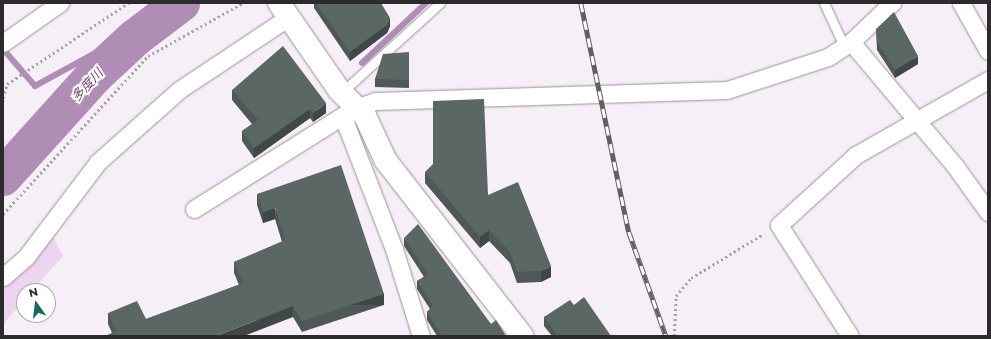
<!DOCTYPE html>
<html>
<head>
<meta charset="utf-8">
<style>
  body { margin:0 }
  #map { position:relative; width:991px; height:339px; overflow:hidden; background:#f7eff8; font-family:Montserrat,"Noto Sans JP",sans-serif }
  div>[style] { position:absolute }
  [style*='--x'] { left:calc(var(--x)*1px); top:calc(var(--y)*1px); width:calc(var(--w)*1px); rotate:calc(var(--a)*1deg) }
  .green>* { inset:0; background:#ecd5ee }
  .stream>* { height:6px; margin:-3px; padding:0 3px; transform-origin:3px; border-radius:3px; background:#b08db4 }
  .river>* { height:38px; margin:-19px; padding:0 19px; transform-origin:19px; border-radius:19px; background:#b08db4 }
  .path>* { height:2.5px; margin-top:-1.25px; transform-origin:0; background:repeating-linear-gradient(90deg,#a7a1a7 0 2px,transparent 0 5px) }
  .roads { filter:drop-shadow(0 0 1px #999199) drop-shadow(0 0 1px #999199) }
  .service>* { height:9px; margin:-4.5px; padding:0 4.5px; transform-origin:4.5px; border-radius:4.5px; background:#fff }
  .minor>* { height:17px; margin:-8.5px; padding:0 8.5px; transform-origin:8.5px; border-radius:8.5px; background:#fff }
  .tertiary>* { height:22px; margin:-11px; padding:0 11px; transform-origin:11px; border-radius:11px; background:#fff }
  .rail>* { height:4.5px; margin-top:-2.25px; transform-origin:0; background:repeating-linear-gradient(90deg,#fff 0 9px,#635e63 0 18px); box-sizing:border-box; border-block:1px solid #635e63 }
  .wall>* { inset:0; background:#4e5957 }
  .shaded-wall>* { inset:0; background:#404847; transform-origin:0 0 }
  .building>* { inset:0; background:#5b6765 }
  span { translate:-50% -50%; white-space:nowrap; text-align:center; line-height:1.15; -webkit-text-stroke:4px #fff; paint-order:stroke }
  .water-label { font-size:13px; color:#704176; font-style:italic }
  .frame { position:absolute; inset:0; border:4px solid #2d2a2d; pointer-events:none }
  .north { position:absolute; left:16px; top:283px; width:40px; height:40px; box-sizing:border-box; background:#fff; border:1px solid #abaaab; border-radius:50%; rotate:346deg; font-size:11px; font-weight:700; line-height:16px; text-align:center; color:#2d2a2d }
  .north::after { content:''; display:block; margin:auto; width:14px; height:18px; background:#186561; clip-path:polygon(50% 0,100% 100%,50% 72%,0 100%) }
</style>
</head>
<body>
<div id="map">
  <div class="green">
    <i style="clip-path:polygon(53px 236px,63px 256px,32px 291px,24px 291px,24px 301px,3px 324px,3px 288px,33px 263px)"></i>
  </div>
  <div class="stream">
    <i style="--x:3;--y:49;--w:49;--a:49.1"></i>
    <i style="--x:35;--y:86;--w:83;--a:-28.7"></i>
    <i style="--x:108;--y:46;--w:21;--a:-5"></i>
    <i style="--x:362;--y:63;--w:88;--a:-43.2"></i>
  </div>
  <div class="river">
    <i style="--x:3;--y:177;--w:137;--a:-48"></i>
    <i style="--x:95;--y:75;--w:54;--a:-42.8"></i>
    <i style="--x:135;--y:38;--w:58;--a:-37.3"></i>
  </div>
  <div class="path">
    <i style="--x:3;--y:98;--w:15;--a:-74"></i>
    <i style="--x:7;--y:84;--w:146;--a:-33.8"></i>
    <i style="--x:3;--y:214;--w:214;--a:-47.5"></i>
    <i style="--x:148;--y:56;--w:109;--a:-29.2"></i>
    <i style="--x:674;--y:336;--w:40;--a:-87.1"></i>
    <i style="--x:676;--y:296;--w:23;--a:-50"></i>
    <i style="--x:691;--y:278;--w:84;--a:-31.4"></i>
  </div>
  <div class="roads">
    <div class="service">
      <i style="--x:824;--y:3;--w:47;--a:65.1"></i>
      <i style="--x:341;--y:93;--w:134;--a:-42.3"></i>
    </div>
    <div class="minor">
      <i style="--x:961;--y:3;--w:55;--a:60.6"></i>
      <i style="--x:851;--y:42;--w:162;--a:50"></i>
      <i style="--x:955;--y:166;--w:57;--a:54.3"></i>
      <i style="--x:3;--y:43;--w:70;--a:-35.1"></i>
      <i style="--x:343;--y:117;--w:142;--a:68.9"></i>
      <i style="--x:394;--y:249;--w:91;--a:72.8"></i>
      <i style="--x:194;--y:209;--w:190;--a:-32.1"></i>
      <i style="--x:355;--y:108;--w:21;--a:-19"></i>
      <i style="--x:375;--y:101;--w:352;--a:-1.8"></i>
      <i style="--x:727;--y:90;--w:106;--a:-18.1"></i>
      <i style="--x:828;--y:57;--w:27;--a:-33"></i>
      <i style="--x:851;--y:42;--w:57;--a:-43.6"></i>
      <i style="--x:3;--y:277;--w:30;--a:-41"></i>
      <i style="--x:26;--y:257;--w:119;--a:-52.8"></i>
      <i style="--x:98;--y:162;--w:108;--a:-41.6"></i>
      <i style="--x:179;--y:90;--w:132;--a:-33.6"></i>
      <i style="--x:850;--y:336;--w:132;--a:-122.6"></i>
      <i style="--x:779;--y:225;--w:104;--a:-42.3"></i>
      <i style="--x:856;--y:155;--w:152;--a:-29.6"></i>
    </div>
    <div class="tertiary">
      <i style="--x:279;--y:3;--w:106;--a:55.4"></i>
      <i style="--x:339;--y:90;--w:37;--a:45"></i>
      <i style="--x:365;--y:116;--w:50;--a:65"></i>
      <i style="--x:386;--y:161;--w:222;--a:52.1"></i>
    </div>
  </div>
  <div class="rail">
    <i style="--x:581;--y:3;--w:234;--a:78.2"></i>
    <i style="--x:629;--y:232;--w:110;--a:70.4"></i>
  </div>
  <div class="wall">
    <i style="clip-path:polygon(314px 3px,381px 3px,390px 26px,387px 33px,350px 61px,314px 8px)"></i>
    <i style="clip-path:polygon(876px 29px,918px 64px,895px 78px,877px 50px)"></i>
    <i style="clip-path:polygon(409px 52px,409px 88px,375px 87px,375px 79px)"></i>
    <i style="clip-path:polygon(232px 90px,326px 113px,313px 122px,310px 118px,254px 158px,242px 141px,242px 131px,252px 124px,232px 100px)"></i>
    <i style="clip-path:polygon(425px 172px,488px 195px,551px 277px,541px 282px,517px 283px,510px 263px,489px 241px,480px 248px,425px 183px)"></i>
    <i style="clip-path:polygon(257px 194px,384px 305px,302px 332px,293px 317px,112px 333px,108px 324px,108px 313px,146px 319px,239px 285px,234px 273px,234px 262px,282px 242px,275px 219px,263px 223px,257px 205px)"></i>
    <i style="clip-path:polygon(404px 238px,491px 324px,506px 336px,437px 336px,427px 320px,427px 312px,430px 309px,417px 289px,417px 281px,424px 277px,404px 246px)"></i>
    <i style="clip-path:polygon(574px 305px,611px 336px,552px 336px,544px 326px,544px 317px)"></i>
  </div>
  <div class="shaded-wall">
    <i style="clip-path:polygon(390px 18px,390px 26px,387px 33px,350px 61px,350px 52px)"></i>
    <i style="clip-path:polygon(918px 56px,918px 64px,895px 78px,895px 70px)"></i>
    <i style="clip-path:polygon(326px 103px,326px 113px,313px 122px,313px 113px)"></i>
    <i style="clip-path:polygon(310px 109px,310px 118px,254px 158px,254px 148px)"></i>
    <i style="clip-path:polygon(275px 208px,275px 219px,263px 223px,263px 212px)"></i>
    <i style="clip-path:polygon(489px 230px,489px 241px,480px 248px,480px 237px)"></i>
    <i style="clip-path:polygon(551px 266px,551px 277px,541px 282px,541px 271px)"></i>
    <i style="left:384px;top:294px;width:11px;height:86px;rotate:90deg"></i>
    <i style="clip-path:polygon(293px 306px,293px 317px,244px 336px,216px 336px)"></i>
  </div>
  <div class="building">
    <i style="clip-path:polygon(316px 3px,381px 3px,390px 18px,387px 25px,350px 52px)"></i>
    <i style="clip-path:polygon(894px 12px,918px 56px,895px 70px,877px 42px,876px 29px)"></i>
    <i style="clip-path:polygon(283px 46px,326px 103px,313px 113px,310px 109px,254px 148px,242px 131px,258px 120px,232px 90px)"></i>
    <i style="clip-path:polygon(409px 52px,409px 80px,375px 79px,383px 54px)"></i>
    <i style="clip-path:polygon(484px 99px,488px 195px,518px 182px,551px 266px,541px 271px,517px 272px,510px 252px,489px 230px,480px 237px,425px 172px,433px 164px,433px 101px)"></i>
    <i style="clip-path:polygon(341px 165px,384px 294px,302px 321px,293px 306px,216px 336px,105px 336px,116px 331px,108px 313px,137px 301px,146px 319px,243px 283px,234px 262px,285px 240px,275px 208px,263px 212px,257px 194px)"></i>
    <i style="clip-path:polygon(418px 224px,491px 324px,496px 320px,506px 336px,442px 336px,427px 312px,433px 306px,417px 281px,428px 274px,404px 238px)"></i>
    <i style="clip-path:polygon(584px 297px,611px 336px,558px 336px,544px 317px,570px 300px,574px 305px)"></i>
  </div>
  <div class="water-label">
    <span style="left:87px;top:85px;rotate:-47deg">多度川</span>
  </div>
  <div class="frame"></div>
  <div class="north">N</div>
</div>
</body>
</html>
